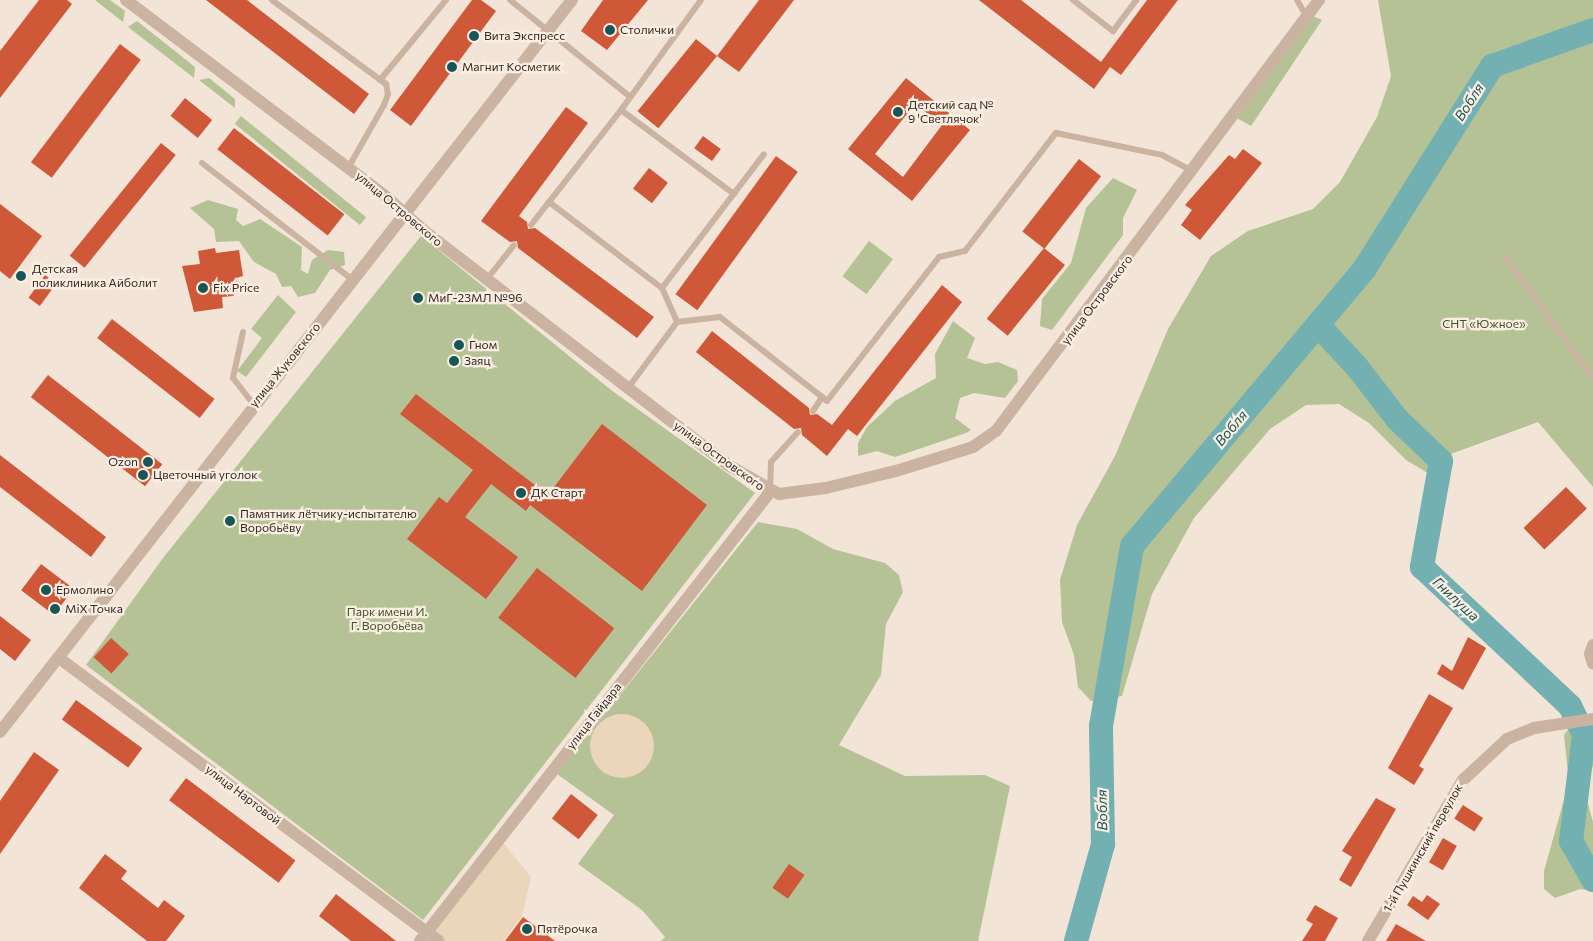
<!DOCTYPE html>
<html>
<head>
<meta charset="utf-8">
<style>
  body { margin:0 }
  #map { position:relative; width:1593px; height:941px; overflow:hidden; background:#f2e4d6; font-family:Commissioner,sans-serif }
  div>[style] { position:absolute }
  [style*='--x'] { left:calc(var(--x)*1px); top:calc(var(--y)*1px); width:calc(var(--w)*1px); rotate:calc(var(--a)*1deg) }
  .green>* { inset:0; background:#b4c295; transform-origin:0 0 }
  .plaza>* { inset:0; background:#ebd5bb }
  .round { border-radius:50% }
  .river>* { height:24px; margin:-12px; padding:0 12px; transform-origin:12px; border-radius:12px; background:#73b0b1 }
  .building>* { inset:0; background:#ce5838; transform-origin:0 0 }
  .service>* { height:6px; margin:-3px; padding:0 3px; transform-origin:3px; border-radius:3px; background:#cab3a1 }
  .minor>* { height:12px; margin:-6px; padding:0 6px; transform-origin:6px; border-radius:6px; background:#cab3a1 }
  .tertiary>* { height:12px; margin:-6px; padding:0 6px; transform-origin:6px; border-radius:6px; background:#cab3a1 }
  .dots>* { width:14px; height:14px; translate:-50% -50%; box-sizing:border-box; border:2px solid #faeee2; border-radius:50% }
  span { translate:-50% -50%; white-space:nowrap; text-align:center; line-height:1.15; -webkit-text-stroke:4.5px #faeee2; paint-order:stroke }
  .poi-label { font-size:12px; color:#342924 }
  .left { translate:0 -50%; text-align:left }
  .right { translate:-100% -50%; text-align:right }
  .street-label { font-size:12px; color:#342924 }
  .park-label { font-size:12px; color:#455427 }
  .water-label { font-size:14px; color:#185558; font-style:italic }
</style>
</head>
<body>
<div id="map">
  <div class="green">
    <i style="clip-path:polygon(95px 0,110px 0,125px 11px,123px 22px)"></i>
    <i style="clip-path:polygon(1378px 0,1593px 0,1593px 487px,1538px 422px,1448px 455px,1431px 475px,1406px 460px,1369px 423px,1339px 404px,1306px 405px,1270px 429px,1194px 518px,1152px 594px,1122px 696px,1091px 701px,1078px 687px,1074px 655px,1062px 622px,1060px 580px,1077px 525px,1115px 456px,1168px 329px,1211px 256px,1248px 231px,1313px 209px,1340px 182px,1377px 117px,1391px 76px)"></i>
    <i style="clip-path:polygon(1313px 16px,1322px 20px,1251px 126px,1237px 118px)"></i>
    <i style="clip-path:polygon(137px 21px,195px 67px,194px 78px,128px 27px)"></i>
    <i style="clip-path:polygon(209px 78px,235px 99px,235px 108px,199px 80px)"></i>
    <i style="left:241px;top:116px;width:161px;height:10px;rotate:39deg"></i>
    <i style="clip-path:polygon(1113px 178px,1137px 190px,1123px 218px,1123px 235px,1052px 330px,1040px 326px,1042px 299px,1071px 263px,1086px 208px)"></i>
    <i style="clip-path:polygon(208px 200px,238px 209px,236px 220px,243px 226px,260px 219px,302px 247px,301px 270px,308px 274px,312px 260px,328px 250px,344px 252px,345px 265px,330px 270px,315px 293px,298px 297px,291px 286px,282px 287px,276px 274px,254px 262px,239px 241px,216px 242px,214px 229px,190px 208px)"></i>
    <i style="clip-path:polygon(421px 236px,611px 390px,755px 493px,423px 920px,86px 665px,163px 558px)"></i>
    <i style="left:869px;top:241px;width:30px;height:44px;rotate:37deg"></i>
    <i style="clip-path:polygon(278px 295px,296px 312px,246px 377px,237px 371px,262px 338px,251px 329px)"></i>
    <i style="clip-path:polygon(953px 321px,975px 338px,967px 358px,985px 364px,998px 362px,1017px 370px,1018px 381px,1005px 398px,974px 393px,960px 398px,955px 418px,971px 430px,966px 433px,895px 457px,877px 451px,858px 456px,858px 443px,867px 427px,895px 401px,936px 378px,935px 354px)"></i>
    <i style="clip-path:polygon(758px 522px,797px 529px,833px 549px,885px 563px,899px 575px,903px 592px,886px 624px,881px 675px,839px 745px,905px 776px,985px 775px,1010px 786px,978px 941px,661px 941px,665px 937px,642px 910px,578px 864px,614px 815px,557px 774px)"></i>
    <i style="clip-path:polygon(1583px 725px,1593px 731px,1593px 765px,1585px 793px,1593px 822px,1593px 891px,1580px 889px,1555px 898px,1544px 889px,1544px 871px,1569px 782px,1564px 735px,1570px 727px)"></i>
  </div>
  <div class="plaza">
    <i class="round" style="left:590px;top:714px;width:64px;height:64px"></i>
    <i style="clip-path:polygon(501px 840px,531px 877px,522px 916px,503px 941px,445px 941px,432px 931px)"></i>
  </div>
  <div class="river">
    <i style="--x:1318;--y:325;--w:57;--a:47.1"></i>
    <i style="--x:1357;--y:367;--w:66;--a:52.4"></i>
    <i style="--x:1397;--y:419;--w:61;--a:43.7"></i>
    <i style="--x:1441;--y:461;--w:108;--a:100.2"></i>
    <i style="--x:1422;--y:567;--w:203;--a:43.2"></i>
    <i style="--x:1570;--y:706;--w:32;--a:64"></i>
    <i style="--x:1584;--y:735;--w:107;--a:97"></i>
    <i style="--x:1571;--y:841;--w:45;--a:60.6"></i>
    <i style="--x:1076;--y:941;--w:101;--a:-74.4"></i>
    <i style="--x:1103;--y:844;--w:118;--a:-91"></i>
    <i style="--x:1101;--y:726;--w:183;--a:-80.2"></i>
    <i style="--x:1132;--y:546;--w:363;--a:-50"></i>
    <i style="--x:1365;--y:268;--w:239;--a:-57.8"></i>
    <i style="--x:1492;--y:66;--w:107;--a:-19.6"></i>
  </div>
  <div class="building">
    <i style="clip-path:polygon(39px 0,67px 0,72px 4px,0 98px,0 51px)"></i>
    <i style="clip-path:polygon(206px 0,247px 0,369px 94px,354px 114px)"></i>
    <i style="clip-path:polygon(472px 0,481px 0,496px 11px,411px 126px,390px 110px)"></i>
    <i style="clip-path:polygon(603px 0,648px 0,607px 50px,581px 31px)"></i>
    <i style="clip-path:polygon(759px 0,794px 0,739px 72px,717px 56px)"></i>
    <i style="clip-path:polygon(979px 0,1021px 0,1101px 62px,1147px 0,1178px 0,1121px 75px,1110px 67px,1094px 89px)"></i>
    <i style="left:696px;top:39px;width:27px;height:93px;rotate:39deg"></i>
    <i style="left:120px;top:44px;width:26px;height:148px;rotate:37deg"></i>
    <i style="clip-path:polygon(evenodd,906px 78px,970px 130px,912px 201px,848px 149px,906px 78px,915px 104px,942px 125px,903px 177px,875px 154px,915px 104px)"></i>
    <i style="left:185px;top:98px;width:35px;height:23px;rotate:39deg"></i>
    <i style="clip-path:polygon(566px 107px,588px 123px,519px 216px,527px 222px,528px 229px,535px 228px,654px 317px,637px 338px,518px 248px,517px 241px,510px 242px,481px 221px)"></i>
    <i style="left:234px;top:128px;width:140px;height:27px;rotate:38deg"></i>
    <i style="left:703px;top:136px;width:22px;height:15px;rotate:36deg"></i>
    <i style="left:161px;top:143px;width:19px;height:145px;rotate:39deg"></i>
    <i style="clip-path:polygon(1243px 149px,1262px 163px,1200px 240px,1181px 225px,1192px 210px,1185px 205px,1229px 155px,1235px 159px)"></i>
    <i style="left:776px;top:156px;width:27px;height:171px;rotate:36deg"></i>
    <i style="left:1079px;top:159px;width:28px;height:92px;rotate:38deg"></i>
    <i style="left:649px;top:168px;width:24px;height:26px;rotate:38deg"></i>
    <i style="clip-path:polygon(0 204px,42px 236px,10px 279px,0 271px)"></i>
    <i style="clip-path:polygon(215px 248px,216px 253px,239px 250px,243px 276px,236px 278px,238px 289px,233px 296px,222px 297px,223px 308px,194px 312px,182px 266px,200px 264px,198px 251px)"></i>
    <i style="left:1044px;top:248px;width:27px;height:91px;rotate:39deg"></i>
    <i style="left:45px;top:275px;width:14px;height:28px;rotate:36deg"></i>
    <i style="clip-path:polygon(942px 285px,962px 302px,857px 436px,848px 429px,827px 456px,802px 435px,801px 428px,794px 429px,696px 352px,712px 331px,809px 408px,810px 415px,817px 414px,832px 425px)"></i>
    <i style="left:112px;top:319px;width:130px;height:24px;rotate:38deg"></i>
    <i style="left:48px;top:375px;width:145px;height:28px;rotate:38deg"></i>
    <i style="clip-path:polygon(416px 394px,548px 495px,602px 424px,707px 505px,642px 591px,530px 505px,526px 511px,491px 484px,465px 517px,518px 557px,486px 599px,407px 539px,439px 497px,447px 503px,473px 470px,400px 414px)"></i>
    <i style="clip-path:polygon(0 455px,106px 537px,91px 557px,0 487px)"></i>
    <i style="left:1566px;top:487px;width:30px;height:59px;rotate:46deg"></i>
    <i style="left:41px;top:564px;width:41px;height:33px;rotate:37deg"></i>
    <i style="left:537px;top:568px;width:98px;height:63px;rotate:38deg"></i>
    <i style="clip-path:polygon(0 616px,31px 640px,15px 661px,0 649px)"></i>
    <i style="clip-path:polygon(1468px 637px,1486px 648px,1463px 690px,1437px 674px,1442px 664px,1452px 671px)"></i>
    <i style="left:111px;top:638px;width:24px;height:26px;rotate:42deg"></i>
    <i style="clip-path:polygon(1429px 694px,1453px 708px,1419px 766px,1424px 769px,1414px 785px,1388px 768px)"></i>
    <i style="left:76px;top:700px;width:82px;height:24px;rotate:36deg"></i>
    <i style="clip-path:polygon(34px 752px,59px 770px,0 854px,0 801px)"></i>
    <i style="left:186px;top:778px;width:137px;height:28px;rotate:37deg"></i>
    <i style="left:571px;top:794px;width:34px;height:31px;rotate:38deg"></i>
    <i style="clip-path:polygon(1376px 798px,1396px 809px,1351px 887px,1339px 880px,1352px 857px,1342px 851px)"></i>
    <i style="left:1463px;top:805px;width:24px;height:16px;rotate:33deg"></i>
    <i style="left:1443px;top:838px;width:16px;height:28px;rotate:30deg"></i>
    <i style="clip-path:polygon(105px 854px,127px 871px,121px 879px,158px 908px,164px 900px,185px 916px,166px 941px,147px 941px,79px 888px)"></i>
    <i style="left:789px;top:864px;width:19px;height:29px;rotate:35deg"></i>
    <i style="clip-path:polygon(336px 894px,396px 941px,351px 941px,319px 916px)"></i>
    <i style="clip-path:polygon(1427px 895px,1440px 904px,1428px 920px,1407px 905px,1413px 896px,1422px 902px)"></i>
    <i style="clip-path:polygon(1315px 905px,1338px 918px,1325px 941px,1302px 941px,1313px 924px,1306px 920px)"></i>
    <i style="clip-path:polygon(523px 917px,555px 941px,505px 941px)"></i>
    <i style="clip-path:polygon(1396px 924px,1426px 941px,1386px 941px)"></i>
  </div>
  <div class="service">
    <i style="--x:272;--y:0;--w:142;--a:36.4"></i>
    <i style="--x:386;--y:84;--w:10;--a:79"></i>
    <i style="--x:388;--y:94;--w:12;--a:110"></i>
    <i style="--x:384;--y:105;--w:73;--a:119.7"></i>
    <i style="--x:510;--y:0;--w:154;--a:38.9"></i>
    <i style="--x:701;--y:0;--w:136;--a:126"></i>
    <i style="--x:621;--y:110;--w:141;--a:36.6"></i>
    <i style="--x:1073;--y:0;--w:51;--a:37.8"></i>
    <i style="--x:1113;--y:31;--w:39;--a:-53"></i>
    <i style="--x:1297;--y:0;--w:20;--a:60"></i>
    <i style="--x:380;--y:80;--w:104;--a:-50.5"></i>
    <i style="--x:621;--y:110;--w:117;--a:128"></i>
    <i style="--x:549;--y:202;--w:142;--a:37.3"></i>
    <i style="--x:662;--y:288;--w:37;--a:66"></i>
    <i style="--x:202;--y:163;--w:191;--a:37.8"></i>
    <i style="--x:531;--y:225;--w:29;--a:-52"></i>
    <i style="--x:1505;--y:257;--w:150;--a:54"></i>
    <i style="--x:487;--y:279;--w:43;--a:-51.5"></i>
    <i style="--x:662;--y:288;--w:168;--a:-52.7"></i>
    <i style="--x:243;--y:332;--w:47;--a:102.3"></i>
    <i style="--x:233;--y:378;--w:33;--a:52"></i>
    <i style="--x:628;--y:388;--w:82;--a:-53.4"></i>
    <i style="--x:677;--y:322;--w:43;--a:-6.6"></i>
    <i style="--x:720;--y:317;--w:136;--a:38.1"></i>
    <i style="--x:827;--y:401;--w:182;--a:-52.1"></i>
    <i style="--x:939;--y:257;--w:27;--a:-13"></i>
    <i style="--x:965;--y:251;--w:149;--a:-52.4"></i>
    <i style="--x:1056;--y:133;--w:108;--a:11.7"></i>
    <i style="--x:1162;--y:155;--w:34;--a:28"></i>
    <i style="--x:813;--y:411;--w:17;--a:-57"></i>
    <i style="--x:770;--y:491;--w:29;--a:-88"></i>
    <i style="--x:771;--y:462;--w:40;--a:-48"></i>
  </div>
  <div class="minor">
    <i style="--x:126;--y:0;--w:323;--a:37.1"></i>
    <i style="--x:384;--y:195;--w:52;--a:41.9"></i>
    <i style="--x:423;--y:230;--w:385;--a:37.6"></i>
    <i style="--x:728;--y:465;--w:59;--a:29.6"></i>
    <i style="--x:779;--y:494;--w:47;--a:-7.3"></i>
    <i style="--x:826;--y:488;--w:72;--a:-13.7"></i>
    <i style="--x:896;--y:471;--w:81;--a:-17.3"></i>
    <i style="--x:973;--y:447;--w:28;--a:-35"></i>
    <i style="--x:996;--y:431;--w:539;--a:-53.15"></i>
    <i style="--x:1593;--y:645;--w:9;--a:108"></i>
    <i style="--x:1590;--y:654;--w:10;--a:73"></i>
    <i style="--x:59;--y:658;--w:473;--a:36.7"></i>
    <i style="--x:420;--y:941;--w:569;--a:-52.06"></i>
    <i style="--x:1368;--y:941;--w:187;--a:-59.5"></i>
    <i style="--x:1463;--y:780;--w:60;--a:-43"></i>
    <i style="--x:1507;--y:739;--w:29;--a:-22"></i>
    <i style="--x:1534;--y:728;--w:60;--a:-8.7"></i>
  </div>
  <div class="tertiary">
    <i style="--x:0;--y:732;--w:929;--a:-52"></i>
  </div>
  <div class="dots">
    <i style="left:610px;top:30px;background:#185558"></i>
    <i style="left:474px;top:36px;background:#185558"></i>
    <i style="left:452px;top:67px;background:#185558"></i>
    <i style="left:898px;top:112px;background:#185558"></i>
    <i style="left:21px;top:276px;background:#185558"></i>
    <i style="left:203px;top:288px;background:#185558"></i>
    <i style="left:418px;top:298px;background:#185558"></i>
    <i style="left:459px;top:345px;background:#185558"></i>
    <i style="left:454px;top:361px;background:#185558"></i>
    <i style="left:148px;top:462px;background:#185558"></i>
    <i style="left:143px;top:475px;background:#185558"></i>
    <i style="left:521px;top:493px;background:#185558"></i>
    <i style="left:230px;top:521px;background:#185558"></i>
    <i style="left:46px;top:590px;background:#185558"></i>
    <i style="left:55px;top:609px;background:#185558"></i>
    <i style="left:527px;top:929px;background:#185558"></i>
  </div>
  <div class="poi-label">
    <span class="left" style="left:620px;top:30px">Столички</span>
    <span class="left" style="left:484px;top:36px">Вита Экспресс</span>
    <span class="left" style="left:462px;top:67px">Магнит Косметик</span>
    <span class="left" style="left:908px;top:112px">Детский сад №<br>9 'Светлячок'</span>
    <span class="left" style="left:32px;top:276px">Детская<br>поликлиника Айболит</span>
    <span class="left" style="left:213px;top:288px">Fix Price</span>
    <span class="left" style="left:428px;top:298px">МиГ-23МЛ №96</span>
    <span class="left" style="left:469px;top:345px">Гном</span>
    <span class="left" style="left:464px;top:361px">Заяц</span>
    <span class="right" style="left:138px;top:462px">Ozon</span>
    <span class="left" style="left:153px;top:475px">Цветочный уголок</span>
    <span class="left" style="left:531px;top:493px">ДК Старт</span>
    <span class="left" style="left:240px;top:521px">Памятник лётчику-испытателю<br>Воробьёву</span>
    <span class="left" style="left:56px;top:590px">Ермолино</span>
    <span class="left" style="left:65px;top:609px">MiX Точка</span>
    <span class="left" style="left:537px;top:929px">Пятёрочка</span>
  </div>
  <div class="street-label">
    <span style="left:399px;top:209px;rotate:40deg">улица Островского</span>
    <span style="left:1097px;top:300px;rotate:-53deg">улица Островского</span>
    <span style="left:285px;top:365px;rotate:-51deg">улица Жуковского</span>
    <span style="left:719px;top:456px;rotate:36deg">улица Островского</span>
    <span style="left:594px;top:716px;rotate:-52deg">улица Гайдара</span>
    <span style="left:243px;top:795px;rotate:37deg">улица Нартовой</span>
    <span style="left:1423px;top:848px;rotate:-60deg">1-й Пушкинский переулок</span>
  </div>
  <div class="park-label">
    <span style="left:1484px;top:324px">СНТ «Южное»</span>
    <span style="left:387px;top:619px">Парк имени И.<br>Г. Воробьёва</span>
  </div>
  <div class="water-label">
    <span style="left:1469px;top:102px;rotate:-58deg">Вобля</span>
    <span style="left:1231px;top:428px;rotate:-50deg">Вобля</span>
    <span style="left:1456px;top:599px;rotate:43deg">Гнилуша</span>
    <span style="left:1102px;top:810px;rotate:-91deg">Вобля</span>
  </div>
</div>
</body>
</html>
